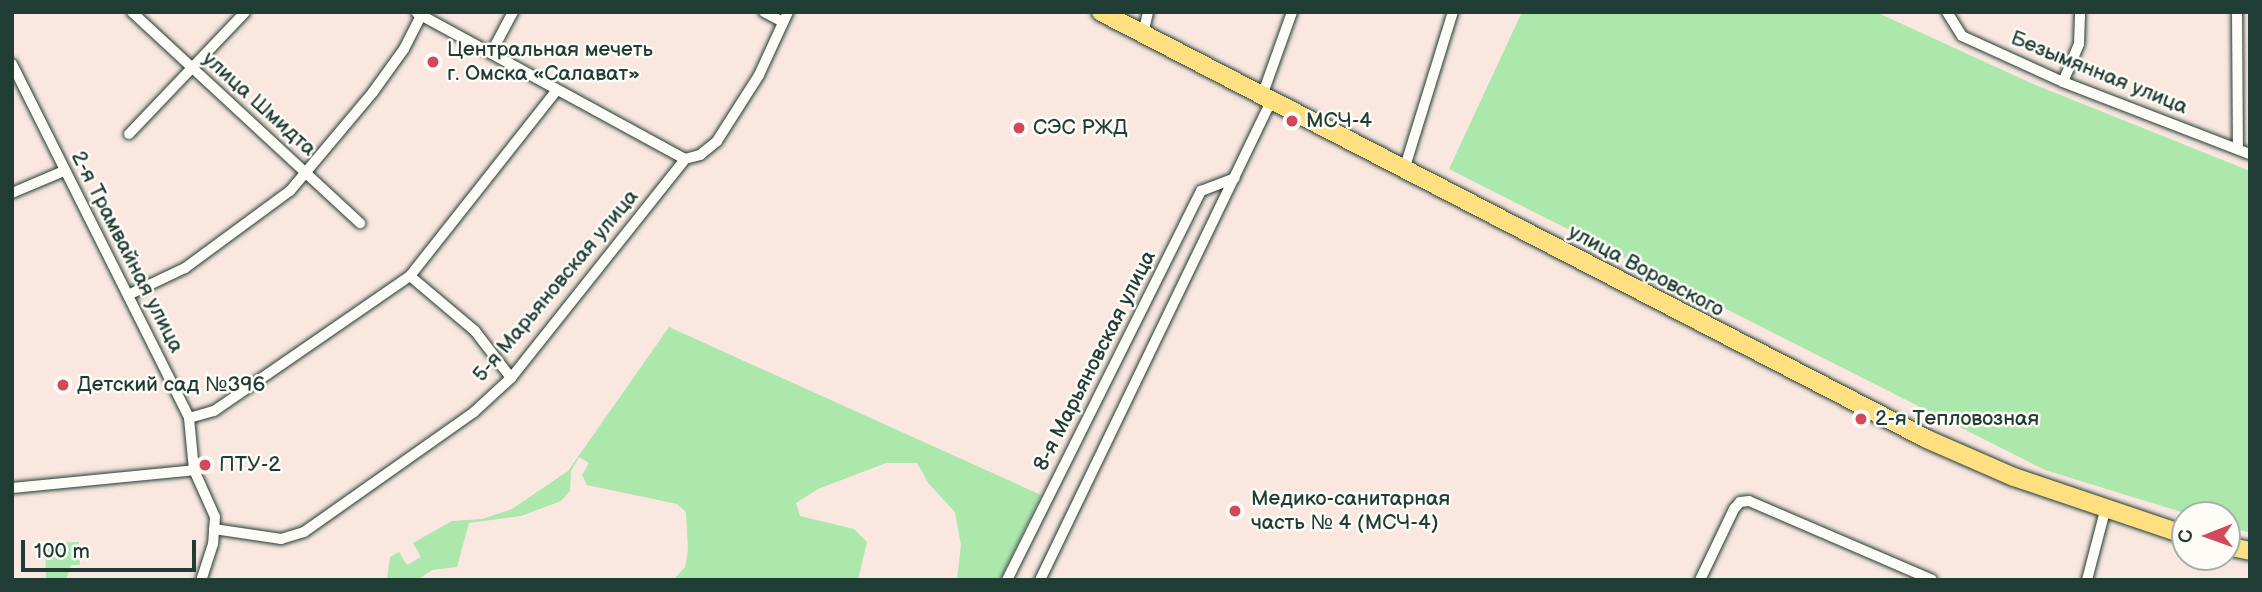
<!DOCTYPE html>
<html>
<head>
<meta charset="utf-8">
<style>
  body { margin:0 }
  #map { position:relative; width:2262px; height:592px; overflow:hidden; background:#f9e7e0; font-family:"Balsamiq Sans",sans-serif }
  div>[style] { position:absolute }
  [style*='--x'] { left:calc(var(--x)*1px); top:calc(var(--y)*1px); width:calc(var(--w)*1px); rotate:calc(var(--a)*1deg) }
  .green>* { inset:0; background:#ace7ac }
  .roads { filter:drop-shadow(0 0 2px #1f3d34) drop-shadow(0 0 2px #1f3d34) }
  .minor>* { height:10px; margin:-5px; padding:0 5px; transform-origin:5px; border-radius:5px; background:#fdfcf7 }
  .primary>* { height:18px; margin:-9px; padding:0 9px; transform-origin:9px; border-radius:9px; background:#ffdf80 }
  .dots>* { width:19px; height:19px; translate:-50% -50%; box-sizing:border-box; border:4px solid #fdfcf7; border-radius:50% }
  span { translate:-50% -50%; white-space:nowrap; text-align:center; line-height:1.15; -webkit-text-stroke:5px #fdfcf7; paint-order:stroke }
  .poi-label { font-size:21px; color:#1f3d34 }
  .left { translate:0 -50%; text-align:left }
  .street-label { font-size:21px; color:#1f3d34 }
  .frame { position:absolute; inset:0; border:14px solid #1f3d34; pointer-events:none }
  .north { position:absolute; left:2171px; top:501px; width:70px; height:70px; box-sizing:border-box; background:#fdfcf7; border:2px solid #a4b0a9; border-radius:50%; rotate:269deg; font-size:19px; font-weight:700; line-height:28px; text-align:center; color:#1f3d34 }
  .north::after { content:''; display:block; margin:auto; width:24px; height:32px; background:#d1495b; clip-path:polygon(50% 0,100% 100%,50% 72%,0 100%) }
  .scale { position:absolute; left:21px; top:540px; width:175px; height:32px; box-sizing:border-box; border:4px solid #1f3d34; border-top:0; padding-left:9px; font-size:21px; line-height:24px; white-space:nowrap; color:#1f3d34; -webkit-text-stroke:5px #fdfcf7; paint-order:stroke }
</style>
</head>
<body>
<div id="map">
  <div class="green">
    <i style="clip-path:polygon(1522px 12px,1876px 12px,2033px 84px,2250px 171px,2250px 533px,2227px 526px,2227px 515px,2191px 515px,2045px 470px,1449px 169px)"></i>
    <i style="clip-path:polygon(669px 327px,1041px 495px,1000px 580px,957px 580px,961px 545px,955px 512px,929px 484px,917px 463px,886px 463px,818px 489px,796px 503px,800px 516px,854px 529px,867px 542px,858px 580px,673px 580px,685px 567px,688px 550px,686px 512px,677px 504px,587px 485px,582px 475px,589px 463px,579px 457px,571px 471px,570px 491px,561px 501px,521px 516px,469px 523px,457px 567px,432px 570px,417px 580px,387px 580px,390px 557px,399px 552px,407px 565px,421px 557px,413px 543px,452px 521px,482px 519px,512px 509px,568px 471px)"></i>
    <i style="clip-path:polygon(79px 542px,80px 565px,71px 565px,66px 580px,46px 580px,45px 543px)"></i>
  </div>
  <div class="roads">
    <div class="minor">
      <i style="--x:132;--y:12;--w:311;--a:42.8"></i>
      <i style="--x:764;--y:12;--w:21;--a:28"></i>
      <i style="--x:1947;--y:12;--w:28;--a:58"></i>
      <i style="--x:1962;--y:36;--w:111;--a:24.5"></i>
      <i style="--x:2063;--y:82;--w:200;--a:21.1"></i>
      <i style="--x:2237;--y:12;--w:137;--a:89.6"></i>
      <i style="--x:417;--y:13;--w:305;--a:28.6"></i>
      <i style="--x:1143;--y:34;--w:23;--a:-77"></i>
      <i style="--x:491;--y:53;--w:47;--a:-61.8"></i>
      <i style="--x:12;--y:64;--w:396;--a:63.4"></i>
      <i style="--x:189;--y:418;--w:52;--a:84.5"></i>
      <i style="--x:194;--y:470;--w:51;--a:65.9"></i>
      <i style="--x:215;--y:517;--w:27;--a:94"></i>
      <i style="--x:213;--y:544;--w:38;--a:108"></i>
      <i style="--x:2063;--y:82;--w:41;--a:-67.2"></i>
      <i style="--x:2079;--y:44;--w:32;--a:-88"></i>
      <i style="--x:1262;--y:96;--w:89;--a:-70.3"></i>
      <i style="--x:129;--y:134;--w:168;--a:-46.4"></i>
      <i style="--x:1404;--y:170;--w:165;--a:-72.8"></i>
      <i style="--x:12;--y:193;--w:56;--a:-22.9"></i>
      <i style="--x:410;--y:276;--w:85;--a:40.2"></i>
      <i style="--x:475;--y:331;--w:59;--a:52.5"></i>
      <i style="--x:128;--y:295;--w:63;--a:-25.3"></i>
      <i style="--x:185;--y:268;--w:130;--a:-36.3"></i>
      <i style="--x:290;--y:191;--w:129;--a:-50"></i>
      <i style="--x:373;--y:92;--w:53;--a:-54.2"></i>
      <i style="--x:404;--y:49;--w:38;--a:-63"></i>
      <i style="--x:189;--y:418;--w:26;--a:-16"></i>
      <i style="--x:214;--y:411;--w:238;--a:-34.6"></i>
      <i style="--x:410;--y:276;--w:236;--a:-51.7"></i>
      <i style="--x:12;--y:488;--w:183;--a:-5.6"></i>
      <i style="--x:214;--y:529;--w:68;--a:8.5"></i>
      <i style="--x:281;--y:539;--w:24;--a:-17"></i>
      <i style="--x:304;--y:532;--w:208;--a:-35.2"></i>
      <i style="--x:474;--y:412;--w:50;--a:-42.6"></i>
      <i style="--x:511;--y:378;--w:280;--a:-51.5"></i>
      <i style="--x:685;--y:159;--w:16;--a:-15"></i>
      <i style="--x:700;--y:155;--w:22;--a:-39"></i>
      <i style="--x:717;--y:141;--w:78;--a:-57.5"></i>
      <i style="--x:759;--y:75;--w:69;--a:-65.3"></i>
      <i style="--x:1007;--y:580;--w:435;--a:-63.5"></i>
      <i style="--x:1201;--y:191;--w:36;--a:-21"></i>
      <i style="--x:1040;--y:580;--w:532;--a:-64.25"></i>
      <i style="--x:1700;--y:580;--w:79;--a:-64.4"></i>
      <i style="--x:1734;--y:509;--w:9;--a:-49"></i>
      <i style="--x:1740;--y:502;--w:9;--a:-6"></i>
      <i style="--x:1749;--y:501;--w:199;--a:23.3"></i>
      <i style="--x:2087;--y:580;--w:71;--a:-75.4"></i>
    </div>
    <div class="primary">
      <i style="--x:1101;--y:12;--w:930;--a:27.34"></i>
      <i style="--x:1927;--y:439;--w:95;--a:23.6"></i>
      <i style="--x:2014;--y:477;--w:181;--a:18.7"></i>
      <i style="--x:2227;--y:546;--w:24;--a:12"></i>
    </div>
  </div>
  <div class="dots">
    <i style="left:433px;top:62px;background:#d1495b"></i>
    <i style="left:1292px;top:121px;background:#d1495b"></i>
    <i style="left:1019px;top:128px;background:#d1495b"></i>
    <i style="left:63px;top:385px;background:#d1495b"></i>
    <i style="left:1861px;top:419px;background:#d1495b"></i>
    <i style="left:205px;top:465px;background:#d1495b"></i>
    <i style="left:1235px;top:511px;background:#d1495b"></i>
  </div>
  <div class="poi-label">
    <span class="left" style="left:447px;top:62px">Центральная мечеть<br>г. Омска «Салават»</span>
    <span class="left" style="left:1306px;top:121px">МСЧ-4</span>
    <span class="left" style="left:1033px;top:128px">СЭС РЖД</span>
    <span class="left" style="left:77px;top:385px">Детский сад №396</span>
    <span class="left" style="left:1875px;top:419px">2-я Тепловозная</span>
    <span class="left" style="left:219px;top:465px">ПТУ-2</span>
    <span class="left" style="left:1251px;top:511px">Медико-санитарная<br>часть № 4 (МСЧ-4)</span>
  </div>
  <div class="street-label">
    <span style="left:2099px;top:73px;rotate:22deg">Безымянная улица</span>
    <span style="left:259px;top:104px;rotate:42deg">улица Шмидта</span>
    <span style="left:127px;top:252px;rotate:63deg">2-я Трамвайная улица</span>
    <span style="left:1646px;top:271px;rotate:28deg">улица Воровского</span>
    <span style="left:556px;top:286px;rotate:-50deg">5-я Марьяновская улица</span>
    <span style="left:1095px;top:361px;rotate:-63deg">8-я Марьяновская улица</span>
  </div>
  <div class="frame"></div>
  <div class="north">С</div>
  <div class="scale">100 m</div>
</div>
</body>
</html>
